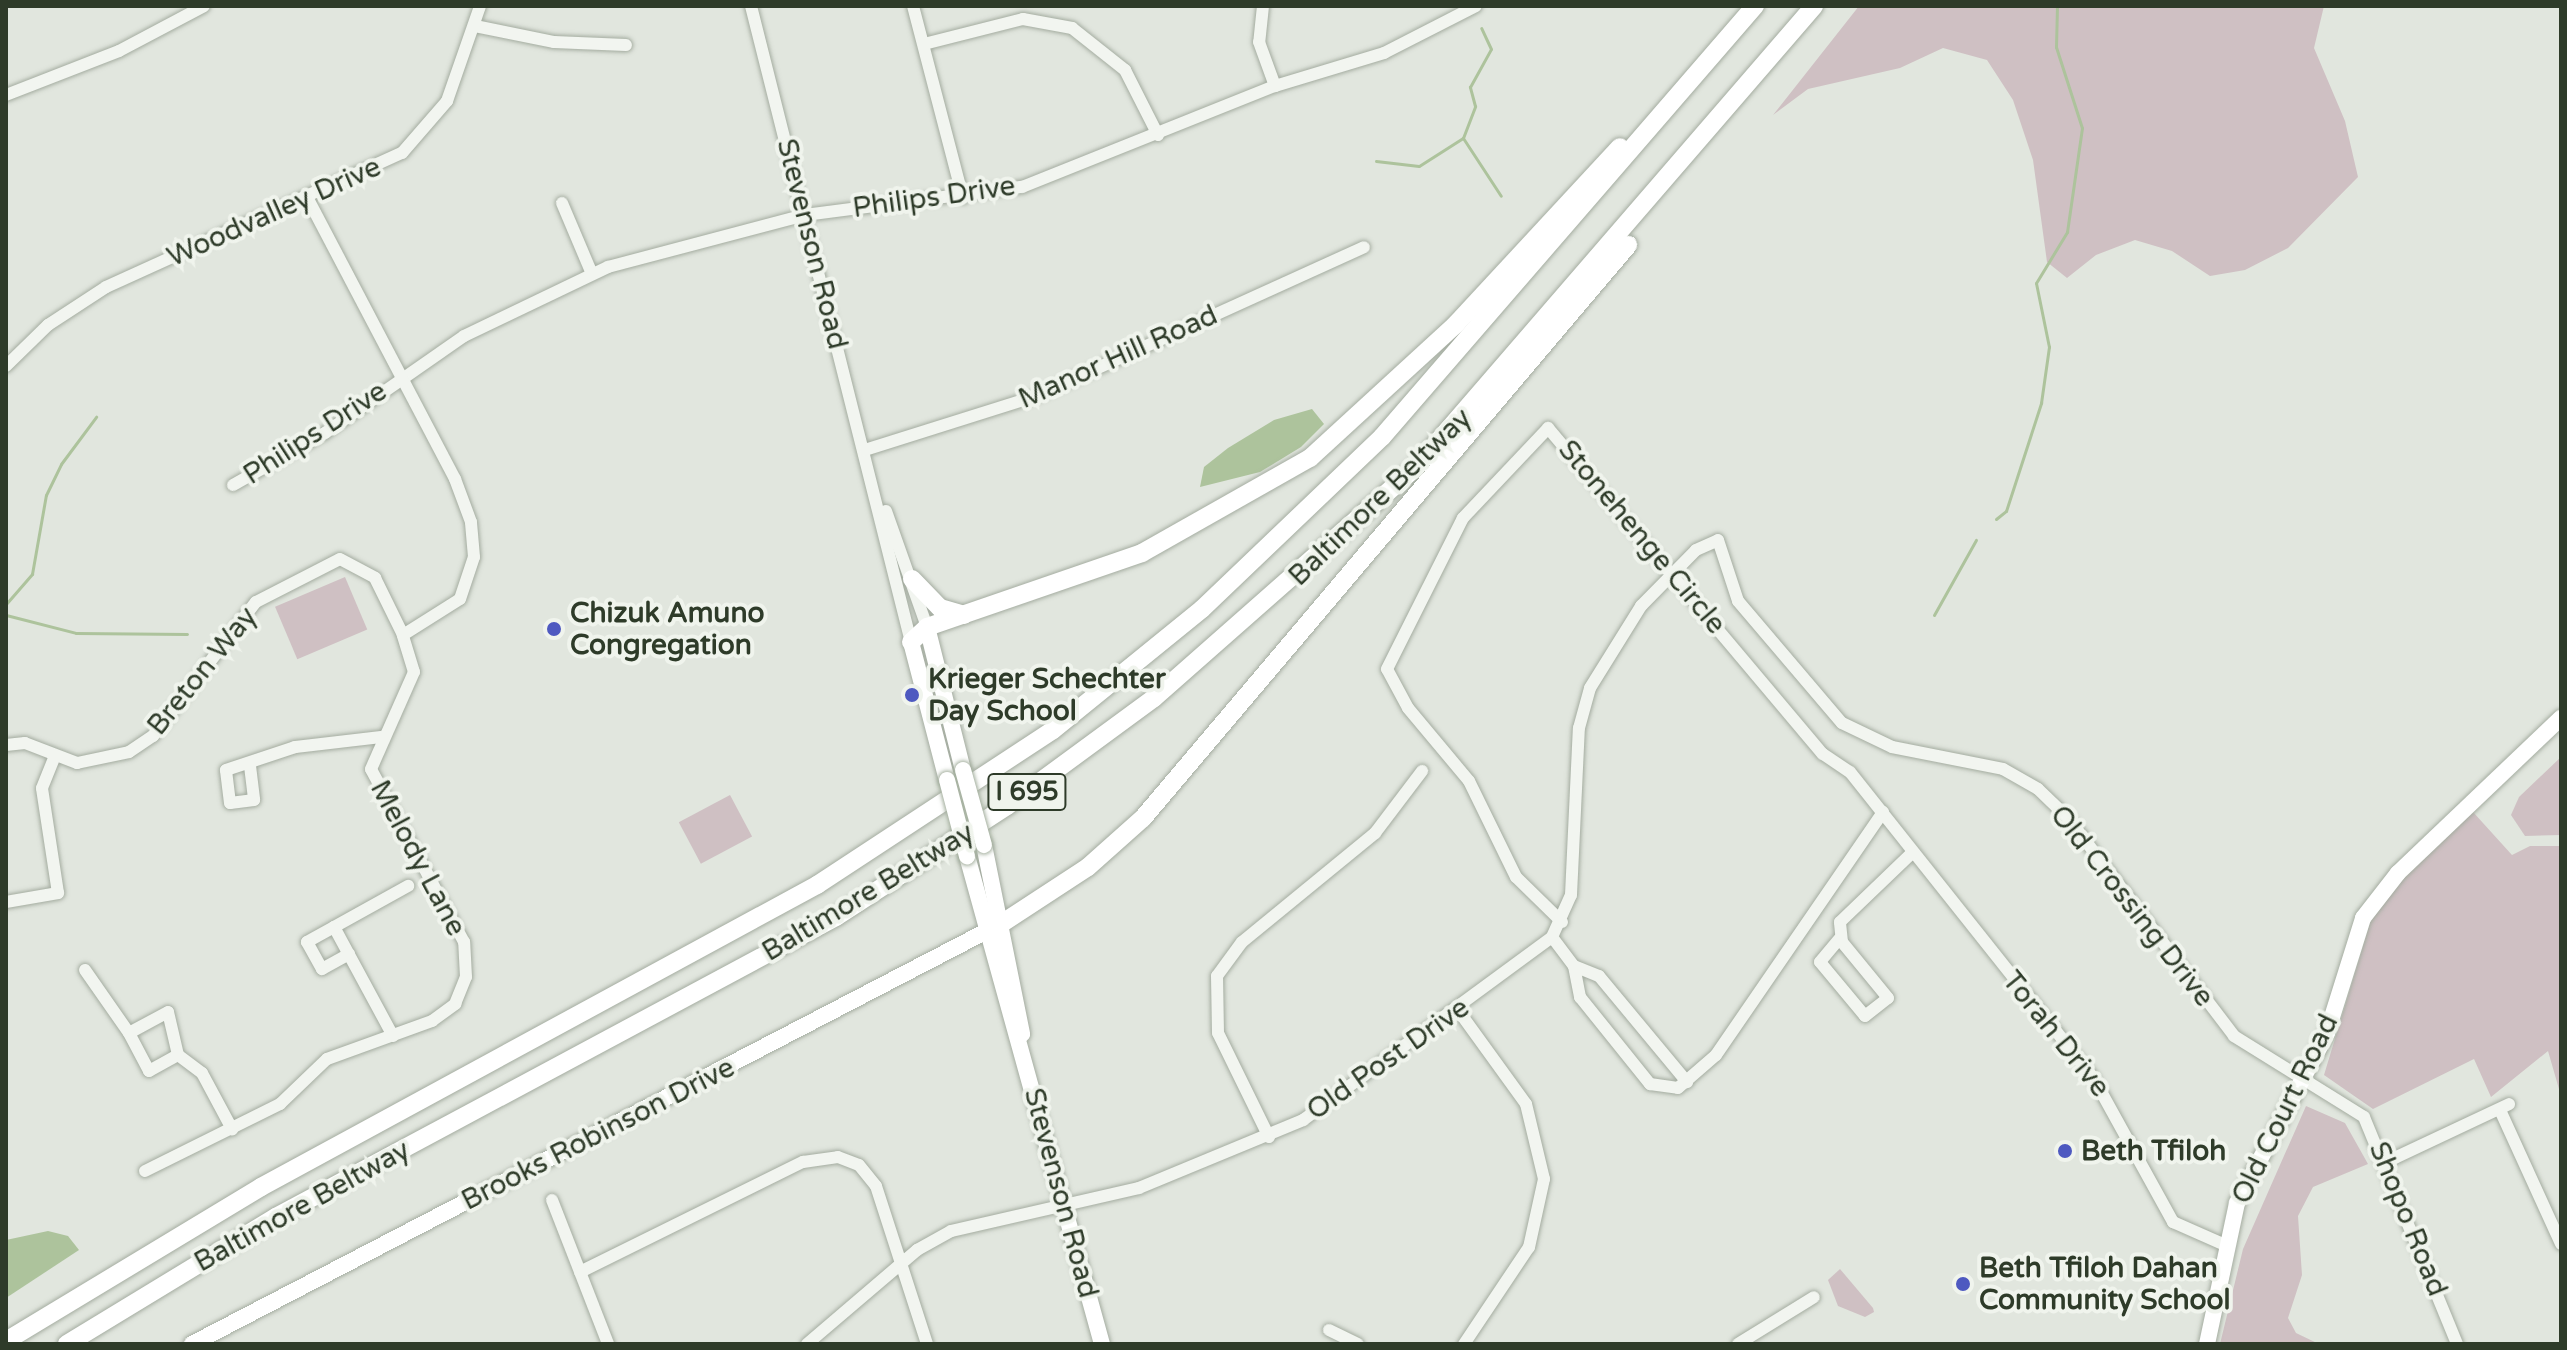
<!DOCTYPE html>
<html>
<head>
<meta charset="utf-8">
<style>
  body { margin:0 }
  #map { position:relative; width:2567px; height:1350px; overflow:hidden; background:#e1e6de; font-family:"Varela Round",sans-serif }
  div>[style] { position:absolute }
  [style*='--x'] { left:calc(var(--x)*1px); top:calc(var(--y)*1px); width:calc(var(--w)*1px); rotate:calc(var(--a)*1deg) }
  .green>* { inset:0; background:#cfc0c3; transform-origin:0 0 }
  .water>* { inset:0; background:#adc39c }
  .stream>* { height:3px; margin:-1.5px; padding:0 1.5px; transform-origin:1.5px; border-radius:1.5px; background:#adc39c }
  .roads { filter:drop-shadow(0 0 2px #a4aca0) drop-shadow(0 0 2px #a4aca0) }
  .minor>* { height:12px; margin:-6px; padding:0 6px; transform-origin:6px; border-radius:6px; background:#f2f5f0 }
  .major>* { height:16px; margin:-8px; padding:0 8px; transform-origin:8px; border-radius:8px; background:#fff }
  .highway>* { height:18px; margin:-9px; padding:0 9px; transform-origin:9px; border-radius:9px; background:#fff }
  .bridges { filter:drop-shadow(0 0 2px #a5b09f) drop-shadow(0 0 2px #a5b09f) }
  .major-bridge>* { height:16px; margin:-8px; padding:0 8px; transform-origin:8px; border-radius:8px; background:#fff }
  .dots>* { width:22px; height:22px; translate:-50% -50%; box-sizing:border-box; border:4px solid #f0f4ed; border-radius:50% }
  span { translate:-50% -50%; white-space:nowrap; text-align:center; line-height:1.15; -webkit-text-stroke:8px #f0f4ed; paint-order:stroke }
  .shield-label span { padding:2px 6px; background:#f0f4ed; border:2px solid; border-radius:6px; -webkit-text-stroke-width:0 }
  .shield-label { font-size:26px; color:#2e3b29; font-weight:700 }
  .street-label { font-size:28px; color:#2e3b29 }
  .poi-label { font-size:28px; color:#2e3b29; font-weight:700 }
  .left { translate:0 -50%; text-align:left }
  .frame { position:absolute; inset:0; border:8px solid #2e3b29; pointer-events:none }
</style>
</head>
<body>
<div id="map">
  <div class="green">
    <i style="clip-path:polygon(1859px 6px,2324px 6px,2314px 48px,2345px 121px,2358px 177px,2288px 248px,2245px 270px,2210px 276px,2172px 251px,2135px 240px,2096px 255px,2067px 278px,2047px 262px,2033px 160px,2013px 100px,1987px 60px,1943px 48px,1900px 68px,1808px 89px,1773px 115px)"></i>
    <i style="left:345px;top:577px;width:57px;height:76px;rotate:67deg"></i>
    <i style="clip-path:polygon(2561px 757px,2561px 835px,2525px 836px,2511px 815px,2519px 797px)"></i>
    <i style="left:730px;top:795px;width:47px;height:58px;rotate:62deg"></i>
    <i style="clip-path:polygon(2473px 812px,2512px 855px,2530px 846px,2561px 846px,2561px 1096px,2548px 1051px,2491px 1097px,2474px 1059px,2373px 1109px,2324px 1075px,2371px 920px,2404px 874px)"></i>
    <i style="clip-path:polygon(2306px 1106px,2345px 1123px,2368px 1164px,2313px 1187px,2298px 1216px,2302px 1275px,2288px 1318px,2296px 1333px,2319px 1344px,2220px 1344px,2243px 1249px)"></i>
    <i style="clip-path:polygon(1840px 1269px,1873px 1308px,1874px 1312px,1865px 1317px,1838px 1306px,1828px 1280px)"></i>
  </div>
  <div class="water">
    <i style="clip-path:polygon(1312px 409px,1324px 424px,1301px 447px,1260px 472px,1200px 487px,1204px 467px,1228px 448px,1274px 420px)"></i>
    <i style="clip-path:polygon(48px 1231px,68px 1236px,79px 1250px,6px 1298px,6px 1240px)"></i>
  </div>
  <div class="stream">
    <i style="--x:1463;--y:138;--w:34;--a:-69"></i>
    <i style="--x:1475;--y:106;--w:20;--a:-105"></i>
    <i style="--x:1470;--y:87;--w:43;--a:-61.1"></i>
    <i style="--x:1491;--y:49;--w:23;--a:-115"></i>
    <i style="--x:1463;--y:138;--w:69;--a:56.8"></i>
    <i style="--x:1376;--y:161;--w:43;--a:6.6"></i>
    <i style="--x:1419;--y:166;--w:52;--a:-32.5"></i>
    <i style="--x:1996;--y:519;--w:13;--a:-39"></i>
    <i style="--x:2006;--y:511;--w:114;--a:-72"></i>
    <i style="--x:2041;--y:403;--w:57;--a:-81.9"></i>
    <i style="--x:2049;--y:347;--w:65;--a:-101.5"></i>
    <i style="--x:2036;--y:283;--w:60;--a:-58.7"></i>
    <i style="--x:2067;--y:232;--w:105;--a:-81.8"></i>
    <i style="--x:2082;--y:128;--w:85;--a:-107.8"></i>
    <i style="--x:2056;--y:47;--w:41;--a:-88.6"></i>
    <i style="--x:6;--y:604;--w:40;--a:-49"></i>
    <i style="--x:32;--y:574;--w:80;--a:-80"></i>
    <i style="--x:46;--y:495;--w:34;--a:-64"></i>
    <i style="--x:61;--y:464;--w:59;--a:-53.3"></i>
    <i style="--x:6;--y:615;--w:72;--a:14.4"></i>
    <i style="--x:76;--y:633;--w:111;--a:0.5"></i>
    <i style="--x:1934;--y:615;--w:86;--a:-60.8"></i>
  </div>
  <div class="roads">
    <div class="minor">
      <i style="--x:751;--y:6;--w:656;--a:75.88"></i>
      <i style="--x:913;--y:6;--w:198;--a:75.4"></i>
      <i style="--x:1263;--y:6;--w:36;--a:96"></i>
      <i style="--x:1259;--y:42;--w:47;--a:70"></i>
      <i style="--x:475;--y:26;--w:81;--a:11.4"></i>
      <i style="--x:554;--y:42;--w:72;--a:2.4"></i>
      <i style="--x:924;--y:44;--w:102;--a:-14.2"></i>
      <i style="--x:1023;--y:19;--w:50;--a:10.4"></i>
      <i style="--x:1072;--y:28;--w:68;--a:38.4"></i>
      <i style="--x:1125;--y:70;--w:73;--a:63.1"></i>
      <i style="--x:6;--y:95;--w:121;--a:-21.3"></i>
      <i style="--x:119;--y:51;--w:96;--a:-27.9"></i>
      <i style="--x:562;--y:203;--w:77;--a:67.1"></i>
      <i style="--x:6;--y:366;--w:59;--a:-44.3"></i>
      <i style="--x:48;--y:325;--w:69;--a:-33.2"></i>
      <i style="--x:106;--y:287;--w:325;--a:-24.4"></i>
      <i style="--x:402;--y:153;--w:69;--a:-49.1"></i>
      <i style="--x:447;--y:101;--w:101;--a:-70.8"></i>
      <i style="--x:865;--y:450;--w:179;--a:-17.5"></i>
      <i style="--x:1036;--y:396;--w:360;--a:-24.4"></i>
      <i style="--x:233;--y:485;--w:106;--a:-29.5"></i>
      <i style="--x:325;--y:433;--w:169;--a:-34.9"></i>
      <i style="--x:464;--y:336;--w:160;--a:-25.6"></i>
      <i style="--x:608;--y:267;--w:204;--a:-14.8"></i>
      <i style="--x:805;--y:215;--w:219;--a:-7.4"></i>
      <i style="--x:1022;--y:187;--w:272;--a:-21.8"></i>
      <i style="--x:1275;--y:86;--w:114;--a:-16.8"></i>
      <i style="--x:1384;--y:53;--w:103;--a:-27.1"></i>
      <i style="--x:886;--y:511;--w:123;--a:70.5"></i>
      <i style="--x:6;--y:745;--w:19;--a:-6"></i>
      <i style="--x:25;--y:743;--w:56;--a:21"></i>
      <i style="--x:77;--y:763;--w:53;--a:-11.9"></i>
      <i style="--x:129;--y:752;--w:29;--a:-34"></i>
      <i style="--x:153;--y:736;--w:169;--a:-52.5"></i>
      <i style="--x:256;--y:602;--w:94;--a:-27.1"></i>
      <i style="--x:340;--y:559;--w:40;--a:28"></i>
      <i style="--x:375;--y:578;--w:64;--a:63.8"></i>
      <i style="--x:250;--y:766;--w:34;--a:83"></i>
      <i style="--x:254;--y:800;--w:24;--a:173"></i>
      <i style="--x:230;--y:803;--w:33;--a:-97"></i>
      <i style="--x:226;--y:770;--w:73;--a:-18.4"></i>
      <i style="--x:295;--y:747;--w:87;--a:-6.6"></i>
      <i style="--x:6;--y:902;--w:53;--a:-9.8"></i>
      <i style="--x:58;--y:893;--w:106;--a:-98.7"></i>
      <i style="--x:42;--y:788;--w:32;--a:-68"></i>
      <i style="--x:1562;--y:922;--w:64;--a:-135.6"></i>
      <i style="--x:1516;--y:877;--w:107;--a:-116.1"></i>
      <i style="--x:1469;--y:781;--w:95;--a:-129.9"></i>
      <i style="--x:1408;--y:708;--w:44;--a:-118.3"></i>
      <i style="--x:1387;--y:669;--w:169;--a:-63.3"></i>
      <i style="--x:1463;--y:518;--w:124;--a:-46.6"></i>
      <i style="--x:1548;--y:428;--w:426;--a:49.9"></i>
      <i style="--x:1823;--y:754;--w:32;--a:34"></i>
      <i style="--x:1850;--y:772;--w:390;--a:51.5"></i>
      <i style="--x:2093;--y:1077;--w:166;--a:61.1"></i>
      <i style="--x:2173;--y:1222;--w:57;--a:23.9"></i>
      <i style="--x:334;--y:927;--w:31;--a:151"></i>
      <i style="--x:307;--y:942;--w:31;--a:61"></i>
      <i style="--x:322;--y:969;--w:31;--a:-29"></i>
      <i style="--x:1552;--y:937;--w:36;--a:53"></i>
      <i style="--x:1574;--y:966;--w:32;--a:79"></i>
      <i style="--x:1580;--y:997;--w:112;--a:51.2"></i>
      <i style="--x:1650;--y:1084;--w:28;--a:8"></i>
      <i style="--x:1678;--y:1088;--w:50;--a:-41"></i>
      <i style="--x:1716;--y:1055;--w:295;--a:-55.5"></i>
      <i style="--x:1840;--y:938;--w:31;--a:130"></i>
      <i style="--x:1820;--y:962;--w:70;--a:50.2"></i>
      <i style="--x:1865;--y:1016;--w:29;--a:-38"></i>
      <i style="--x:1888;--y:998;--w:72;--a:-129.4"></i>
      <i style="--x:1842;--y:942;--w:20;--a:-96"></i>
      <i style="--x:1840;--y:922;--w:98;--a:-43.8"></i>
      <i style="--x:1574;--y:966;--w:27;--a:22"></i>
      <i style="--x:1599;--y:976;--w:138;--a:50.3"></i>
      <i style="--x:85;--y:970;--w:77;--a:55.1"></i>
      <i style="--x:1458;--y:1010;--w:116;--a:54.1"></i>
      <i style="--x:1526;--y:1104;--w:77;--a:76.5"></i>
      <i style="--x:1544;--y:1179;--w:70;--a:102.4"></i>
      <i style="--x:1529;--y:1247;--w:117;--a:123.8"></i>
      <i style="--x:393;--y:1036;--w:124;--a:-118.4"></i>
      <i style="--x:334;--y:927;--w:85;--a:-29"></i>
      <i style="--x:178;--y:1055;--w:44;--a:-103.1"></i>
      <i style="--x:168;--y:1012;--w:44;--a:151.7"></i>
      <i style="--x:129;--y:1033;--w:43;--a:62.2"></i>
      <i style="--x:149;--y:1071;--w:33;--a:-29"></i>
      <i style="--x:178;--y:1055;--w:30;--a:37"></i>
      <i style="--x:202;--y:1073;--w:64;--a:61.8"></i>
      <i style="--x:2500;--y:1110;--w:147;--a:65.5"></i>
      <i style="--x:1269;--y:1137;--w:116;--a:-116.1"></i>
      <i style="--x:1218;--y:1033;--w:57;--a:-91"></i>
      <i style="--x:1217;--y:976;--w:42;--a:-53.7"></i>
      <i style="--x:1242;--y:942;--w:172;--a:-39.3"></i>
      <i style="--x:1375;--y:833;--w:78;--a:-52.8"></i>
      <i style="--x:2386;--y:1162;--w:136;--a:-25.2"></i>
      <i style="--x:145;--y:1171;--w:151;--a:-26.4"></i>
      <i style="--x:280;--y:1104;--w:65;--a:-43.8"></i>
      <i style="--x:327;--y:1059;--w:112;--a:-19.9"></i>
      <i style="--x:432;--y:1021;--w:29;--a:-36"></i>
      <i style="--x:455;--y:1004;--w:29;--a:-68"></i>
      <i style="--x:466;--y:977;--w:35;--a:-93"></i>
      <i style="--x:464;--y:942;--w:196;--a:-118.3"></i>
      <i style="--x:371;--y:769;--w:106;--a:-66.1"></i>
      <i style="--x:414;--y:672;--w:39;--a:-107"></i>
      <i style="--x:403;--y:635;--w:67;--a:-32.3"></i>
      <i style="--x:460;--y:599;--w:44;--a:-71.6"></i>
      <i style="--x:474;--y:557;--w:35;--a:-95"></i>
      <i style="--x:471;--y:522;--w:46;--a:-110.4"></i>
      <i style="--x:455;--y:479;--w:316;--a:-117.7"></i>
      <i style="--x:552;--y:1200;--w:155;--a:68.7"></i>
      <i style="--x:580;--y:1272;--w:249;--a:-26.3"></i>
      <i style="--x:803;--y:1162;--w:35;--a:-8"></i>
      <i style="--x:838;--y:1157;--w:22;--a:21"></i>
      <i style="--x:859;--y:1165;--w:27;--a:51"></i>
      <i style="--x:876;--y:1186;--w:166;--a:72.1"></i>
      <i style="--x:1329;--y:1330;--w:32;--a:26"></i>
      <i style="--x:807;--y:1344;--w:145;--a:-40.5"></i>
      <i style="--x:917;--y:1250;--w:39;--a:-29"></i>
      <i style="--x:951;--y:1231;--w:193;--a:-12.9"></i>
      <i style="--x:1139;--y:1188;--w:178;--a:-22.5"></i>
      <i style="--x:1303;--y:1120;--w:309;--a:-36.3"></i>
      <i style="--x:1552;--y:937;--w:46;--a:-65.7"></i>
      <i style="--x:1571;--y:895;--w:167;--a:-87.3"></i>
      <i style="--x:1579;--y:728;--w:41;--a:-74.6"></i>
      <i style="--x:1590;--y:688;--w:97;--a:-58.1"></i>
      <i style="--x:1641;--y:606;--w:78;--a:-45.5"></i>
      <i style="--x:1696;--y:550;--w:24;--a:-24"></i>
      <i style="--x:1718;--y:540;--w:64;--a:71.8"></i>
      <i style="--x:1738;--y:601;--w:160;--a:49.6"></i>
      <i style="--x:1842;--y:723;--w:55;--a:25.6"></i>
      <i style="--x:1892;--y:747;--w:113;--a:11.2"></i>
      <i style="--x:2003;--y:769;--w:40;--a:29.7"></i>
      <i style="--x:2038;--y:789;--w:42;--a:44"></i>
      <i style="--x:2068;--y:818;--w:274;--a:52.7"></i>
      <i style="--x:2234;--y:1036;--w:153;--a:31.9"></i>
      <i style="--x:2364;--y:1117;--w:245;--a:67.7"></i>
      <i style="--x:1738;--y:1344;--w:89;--a:-31.7"></i>
    </div>
    <div class="major">
      <i style="--x:927;--y:627;--w:147;--a:75.9"></i>
      <i style="--x:911;--y:642;--w:143;--a:75.4"></i>
      <i style="--x:984;--y:845;--w:193;--a:78.6"></i>
      <i style="--x:967;--y:856;--w:506;--a:74.54"></i>
      <i style="--x:192;--y:1344;--w:915;--a:-27.46"></i>
      <i style="--x:2207;--y:1344;--w:144;--a:-78"></i>
      <i style="--x:2237;--y:1203;--w:192;--a:-62.1"></i>
      <i style="--x:2327;--y:1033;--w:121;--a:-72.6"></i>
      <i style="--x:2363;--y:918;--w:57;--a:-52.1"></i>
      <i style="--x:2398;--y:873;--w:225;--a:-43.6"></i>
    </div>
    <div class="highway">
      <i style="--x:912;--y:579;--w:40;--a:46"></i>
      <i style="--x:940;--y:608;--w:25;--a:16"></i>
      <i style="--x:911;--y:642;--w:22;--a:-43"></i>
      <i style="--x:927;--y:627;--w:227;--a:-19"></i>
      <i style="--x:1142;--y:553;--w:193;--a:-29.5"></i>
      <i style="--x:1310;--y:458;--w:198;--a:-42.5"></i>
      <i style="--x:1456;--y:324;--w:241;--a:-47.2"></i>
      <i style="--x:1004;--y:922;--w:100;--a:-33.2"></i>
      <i style="--x:1088;--y:867;--w:74;--a:-41.7"></i>
      <i style="--x:1143;--y:818;--w:751;--a:-49.75"></i>
      <i style="--x:6;--y:1341;--w:298;--a:-31.1"></i>
      <i style="--x:261;--y:1187;--w:633;--a:-28.51"></i>
      <i style="--x:817;--y:885;--w:282;--a:-33.3"></i>
      <i style="--x:1053;--y:730;--w:192;--a:-39.1"></i>
      <i style="--x:1202;--y:609;--w:249;--a:-43.7"></i>
      <i style="--x:1382;--y:437;--w:570;--a:-49.13"></i>
      <i style="--x:67;--y:1344;--w:245;--a:-31.3"></i>
      <i style="--x:276;--y:1217;--w:635;--a:-28.18"></i>
      <i style="--x:836;--y:917;--w:204;--a:-33"></i>
      <i style="--x:1007;--y:806;--w:182;--a:-36.3"></i>
      <i style="--x:1154;--y:698;--w:349;--a:-41.4"></i>
      <i style="--x:1416;--y:467;--w:609;--a:-49.19"></i>
    </div>
  </div>
  <div class="bridges">
    <div class="major-bridge">
      <i style="--x:963;--y:770;--w:78;--a:74.4"></i>
      <i style="--x:947;--y:780;--w:79;--a:75.3"></i>
    </div>
  </div>
  <div class="dots">
    <i style="left:554px;top:629px;background:#4e59c0"></i>
    <i style="left:912px;top:695px;background:#4e59c0"></i>
    <i style="left:2065px;top:1151px;background:#4e59c0"></i>
    <i style="left:1963px;top:1284px;background:#4e59c0"></i>
  </div>
  <div class="shield-label">
    <span style="left:1027px;top:792px">I 695</span>
  </div>
  <div class="street-label">
    <span style="left:934px;top:197px;rotate:-8deg">Philips Drive</span>
    <span style="left:274px;top:212px;rotate:-24deg">Woodvalley Drive</span>
    <span style="left:812px;top:244px;rotate:76deg">Stevenson Road</span>
    <span style="left:1118px;top:357px;rotate:-24deg">Manor Hill Road</span>
    <span style="left:315px;top:433px;rotate:-33deg">Philips Drive</span>
    <span style="left:1380px;top:497px;rotate:-44deg">Baltimore Beltway</span>
    <span style="left:1642px;top:537px;rotate:50deg">Stonehenge Circle</span>
    <span style="left:202px;top:671px;rotate:-51deg">Breton Way</span>
    <span style="left:418px;top:858px;rotate:62deg">Melody Lane</span>
    <span style="left:868px;top:892px;rotate:-31deg">Baltimore Beltway</span>
    <span style="left:2132px;top:906px;rotate:52deg">Old Crossing Drive</span>
    <span style="left:2056px;top:1034px;rotate:51deg">Torah Drive</span>
    <span style="left:1388px;top:1059px;rotate:-35deg">Old Post Drive</span>
    <span style="left:2285px;top:1109px;rotate:-64deg">Old Court Road</span>
    <span style="left:598px;top:1134px;rotate:-27deg">Brooks Robinson Drive</span>
    <span style="left:1061px;top:1193px;rotate:75deg">Stevenson Road</span>
    <span style="left:302px;top:1206px;rotate:-29deg">Baltimore Beltway</span>
    <span style="left:2408px;top:1219px;rotate:68deg">Shopo Road</span>
  </div>
  <div class="poi-label">
    <span class="left" style="left:570px;top:629px">Chizuk Amuno<br>Congregation</span>
    <span class="left" style="left:928px;top:695px">Krieger Schechter<br>Day School</span>
    <span class="left" style="left:2081px;top:1151px">Beth Tfiloh</span>
    <span class="left" style="left:1979px;top:1284px">Beth Tfiloh Dahan<br>Community School</span>
  </div>
  <div class="frame"></div>
</div>
</body>
</html>
